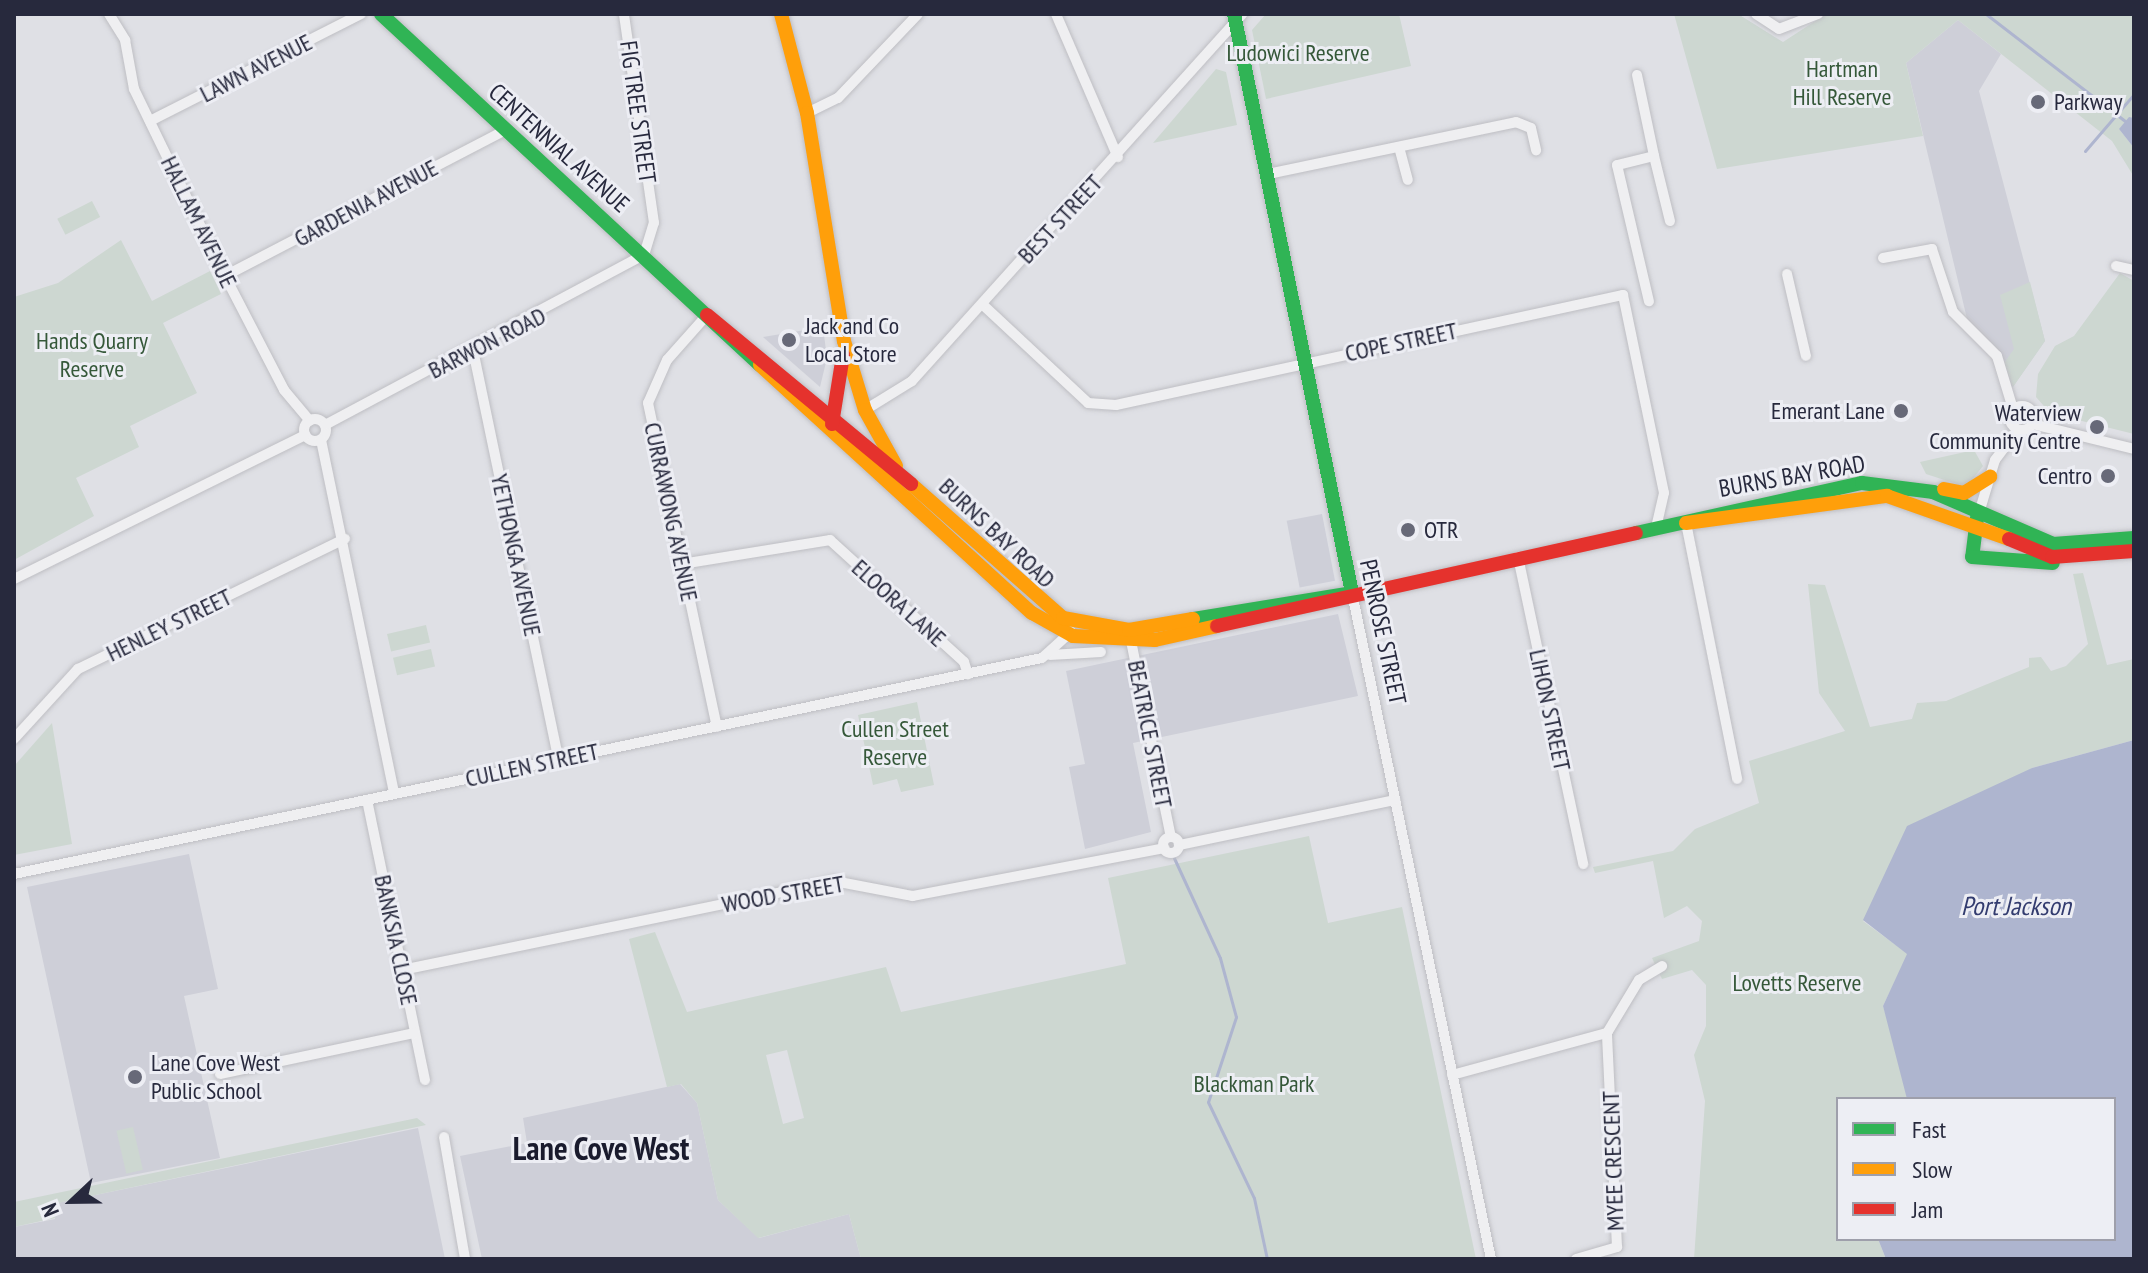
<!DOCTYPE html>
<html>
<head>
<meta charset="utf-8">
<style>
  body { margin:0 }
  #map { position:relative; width:2148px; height:1273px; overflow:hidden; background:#dfe0e5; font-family:"PT Sans Narrow",sans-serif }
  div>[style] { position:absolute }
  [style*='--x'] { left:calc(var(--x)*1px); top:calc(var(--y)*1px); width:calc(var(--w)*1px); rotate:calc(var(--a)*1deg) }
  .built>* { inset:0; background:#cecfd8; transform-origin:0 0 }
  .green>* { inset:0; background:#cdd7d1; transform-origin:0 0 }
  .water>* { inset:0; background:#aeb5cf }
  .stream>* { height:3px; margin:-1.5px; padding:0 1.5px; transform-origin:1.5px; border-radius:1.5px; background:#aeb5cf }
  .roads { filter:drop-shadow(0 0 2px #bebec3) drop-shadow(0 0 2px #bebec3) }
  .street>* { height:10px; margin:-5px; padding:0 5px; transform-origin:5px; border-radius:5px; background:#efeff1 }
  .street>.ring { margin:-5px; padding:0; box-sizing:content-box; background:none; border:10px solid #efeff1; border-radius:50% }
  .fast>* { height:14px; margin:-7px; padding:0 7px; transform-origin:7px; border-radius:7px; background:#30b455 }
  .slow>* { height:14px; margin:-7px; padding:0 7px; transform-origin:7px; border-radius:7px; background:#ff9f0a }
  .jam>* { height:14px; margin:-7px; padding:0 7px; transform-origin:7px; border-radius:7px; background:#e5322d }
  .dots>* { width:22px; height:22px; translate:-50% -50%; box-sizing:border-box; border:4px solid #edeef4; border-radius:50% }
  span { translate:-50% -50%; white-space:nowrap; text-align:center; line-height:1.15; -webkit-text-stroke:6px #edeef4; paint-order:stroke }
  .park-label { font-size:24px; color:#355839 }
  .street-label { font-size:24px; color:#27293d }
  .poi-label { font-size:24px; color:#27293d }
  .left { translate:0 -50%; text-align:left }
  .right { translate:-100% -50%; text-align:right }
  .water-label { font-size:26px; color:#333c6f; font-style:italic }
  .district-label { font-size:32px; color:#1a1b2d; font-weight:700 }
  .frame { position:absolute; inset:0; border:16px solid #27293d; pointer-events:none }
  .legend { position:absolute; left:1836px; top:1097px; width:280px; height:144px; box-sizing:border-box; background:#edeef4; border:2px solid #9e9fab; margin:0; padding:10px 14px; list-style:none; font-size:24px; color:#27293d }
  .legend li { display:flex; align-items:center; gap:16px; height:40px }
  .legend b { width:40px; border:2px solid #9e9fab }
  .north { position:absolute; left:32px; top:1161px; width:80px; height:80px; -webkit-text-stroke:6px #edeef4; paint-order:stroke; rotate:248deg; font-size:22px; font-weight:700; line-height:32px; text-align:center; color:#27293d }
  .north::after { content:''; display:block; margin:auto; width:28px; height:36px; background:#27293d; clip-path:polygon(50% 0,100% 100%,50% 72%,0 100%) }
</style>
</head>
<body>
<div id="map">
  <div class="built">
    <i style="clip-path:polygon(1958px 20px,2001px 54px,1979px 91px,2045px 341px,2012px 388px,2002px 356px,1968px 323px,1906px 63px)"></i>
    <i style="clip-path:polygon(823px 327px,827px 358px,820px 387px,763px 337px)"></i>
    <i style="left:1322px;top:514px;width:68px;height:36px;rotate:79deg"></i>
    <i style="clip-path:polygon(1338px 614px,1358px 696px,1133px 743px,1151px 832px,1085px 849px,1069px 767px,1085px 764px,1066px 671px)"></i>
    <i style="clip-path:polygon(189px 854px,218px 989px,184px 996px,220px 1158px,91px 1183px,27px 887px)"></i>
    <i style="clip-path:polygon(680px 1084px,697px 1103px,718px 1200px,759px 1238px,849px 1214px,861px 1259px,482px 1259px,460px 1156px,527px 1143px,523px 1118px)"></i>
    <i style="clip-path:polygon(418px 1128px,445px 1259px,14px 1259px,14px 1227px,55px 1219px,52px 1204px)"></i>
  </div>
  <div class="green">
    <i style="clip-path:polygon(1266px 14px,1399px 14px,1411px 66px,1266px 99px,1252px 30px)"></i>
    <i style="clip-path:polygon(1674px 14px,1738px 14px,1783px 42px,1826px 14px,2134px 14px,2134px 118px,2119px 129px,2134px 148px,2134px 177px,2112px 141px,1958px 20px,1906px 63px,1923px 136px,1717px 169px)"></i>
    <i style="clip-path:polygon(1216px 69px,1226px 72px,1237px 125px,1153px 143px)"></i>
    <i style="left:92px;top:201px;width:18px;height:39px;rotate:63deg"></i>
    <i style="clip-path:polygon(121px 240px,152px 301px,210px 271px,221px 294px,163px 323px,197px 393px,130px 426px,139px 447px,76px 478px,94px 516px,14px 560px,14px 297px,58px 283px)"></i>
    <i style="clip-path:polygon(2120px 273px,2134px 281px,2134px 434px,2050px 413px,2036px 397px,2038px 374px,2055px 346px,2074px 336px)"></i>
    <i style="clip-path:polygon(2030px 282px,2045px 341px,2013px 387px,2004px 363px,2014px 349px,2000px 295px)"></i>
    <i style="clip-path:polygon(1974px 450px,1983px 466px,1966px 487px,1926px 474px,1920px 462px)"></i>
    <i style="clip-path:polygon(2083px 573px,2107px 665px,2134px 659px,2134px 740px,2032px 768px,1863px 921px,1908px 954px,1883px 1006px,1910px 1092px,1907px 1099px,1838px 1099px,1838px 1239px,1878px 1239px,1886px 1259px,1694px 1259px,1705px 1101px,1694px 1055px,1706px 1026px,1706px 985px,1692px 970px,1662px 979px,1652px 958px,1699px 941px,1702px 921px,1687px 906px,1664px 918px,1653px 861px,1595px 873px,1593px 867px,1673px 851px,1695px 829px,1759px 803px,1749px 761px,1845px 731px,1819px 693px,1808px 584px,1825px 585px,1870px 727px,1912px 719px,1917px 703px,1946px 701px,2029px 667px,2029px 658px,2041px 657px,2051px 671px,2066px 666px,2088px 644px,2073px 574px)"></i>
    <i style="left:426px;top:625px;width:18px;height:40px;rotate:77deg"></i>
    <i style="left:431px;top:649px;width:18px;height:39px;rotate:77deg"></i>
    <i style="clip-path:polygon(917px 702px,934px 785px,901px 792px,897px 779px,873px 785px,858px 715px)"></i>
    <i style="clip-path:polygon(52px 723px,72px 844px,14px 855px,15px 765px)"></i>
    <i style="clip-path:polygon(evenodd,1309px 836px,1328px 923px,1402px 907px,1476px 1259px,861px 1259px,849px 1214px,758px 1238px,718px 1200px,697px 1103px,681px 1084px,667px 1087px,629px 939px,655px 932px,687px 1012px,886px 967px,901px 1012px,1126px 964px,1108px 878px,1309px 836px,787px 1050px,804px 1118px,783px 1124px,766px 1055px,787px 1050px)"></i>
    <i style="clip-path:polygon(417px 1118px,426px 1125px,53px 1204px,55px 1218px,14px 1227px,14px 1202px)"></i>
    <i style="left:133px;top:1127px;width:44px;height:17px;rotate:77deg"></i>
  </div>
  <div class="water">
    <i style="clip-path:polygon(2129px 117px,2134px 118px,2134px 148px,2119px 129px)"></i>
    <i style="clip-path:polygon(2134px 740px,2134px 1259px,1886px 1259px,1878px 1239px,2114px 1239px,2114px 1099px,1907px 1099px,1883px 1006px,1907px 954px,1863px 920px,1907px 826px,2032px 768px)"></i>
  </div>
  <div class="stream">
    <i style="--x:1986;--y:14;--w:175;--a:37.6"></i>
    <i style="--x:2085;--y:151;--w:75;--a:-49.3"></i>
    <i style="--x:1174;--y:858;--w:110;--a:65.3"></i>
    <i style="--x:1220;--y:958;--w:61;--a:74.8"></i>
    <i style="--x:1236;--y:1017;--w:89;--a:108.2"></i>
    <i style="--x:1208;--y:1102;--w:106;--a:64.4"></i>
    <i style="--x:1254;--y:1198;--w:62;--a:78"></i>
  </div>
  <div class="roads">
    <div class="street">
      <i style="--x:109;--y:14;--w:31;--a:58"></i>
      <i style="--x:125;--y:40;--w:50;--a:79.6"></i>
      <i style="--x:134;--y:89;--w:208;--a:64.1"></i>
      <i style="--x:225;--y:276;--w:128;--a:62.6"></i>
      <i style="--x:284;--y:390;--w:40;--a:50"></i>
      <i style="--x:1056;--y:14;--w:156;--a:66.6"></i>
      <i style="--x:1756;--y:14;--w:27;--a:33"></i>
      <i style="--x:1779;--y:29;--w:42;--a:-21"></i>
      <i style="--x:1637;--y:75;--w:83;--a:78.1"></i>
      <i style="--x:1654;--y:156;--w:38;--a:166"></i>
      <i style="--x:1617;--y:165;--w:140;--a:76.8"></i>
      <i style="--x:807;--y:113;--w:34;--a:-26"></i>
      <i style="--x:838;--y:98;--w:116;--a:-46.4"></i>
      <i style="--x:150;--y:121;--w:237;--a:-26.9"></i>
      <i style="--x:1399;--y:147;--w:34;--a:75"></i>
      <i style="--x:1654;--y:156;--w:67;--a:76.2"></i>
      <i style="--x:1268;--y:174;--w:253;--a:-11.8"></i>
      <i style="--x:1516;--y:122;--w:16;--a:22"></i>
      <i style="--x:1531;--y:128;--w:23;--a:77"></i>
      <i style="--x:1883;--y:258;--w:50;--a:-10.4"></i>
      <i style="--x:1932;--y:249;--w:66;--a:71.6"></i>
      <i style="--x:1953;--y:312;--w:62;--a:45"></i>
      <i style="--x:1997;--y:356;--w:55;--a:73.2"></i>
      <i style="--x:2116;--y:266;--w:18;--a:13"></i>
      <i style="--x:1787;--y:274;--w:84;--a:77"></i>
      <i style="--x:225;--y:276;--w:317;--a:-27.5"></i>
      <i style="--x:982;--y:304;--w:145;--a:43"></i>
      <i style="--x:1088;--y:403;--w:28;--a:4"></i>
      <i style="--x:1116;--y:405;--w:519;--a:-12.24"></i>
      <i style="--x:1623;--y:295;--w:202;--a:78.3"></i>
      <i style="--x:1664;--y:493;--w:37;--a:103"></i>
      <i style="--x:707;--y:315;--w:60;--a:131.6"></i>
      <i style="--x:667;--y:360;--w:47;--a:113.8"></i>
      <i style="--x:648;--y:403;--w:331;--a:78"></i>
      <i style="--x:473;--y:350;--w:419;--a:78.2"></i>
      <i class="ring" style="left:2010px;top:406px;width:14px;height:14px"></i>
      <i style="--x:865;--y:410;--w:55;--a:-31.7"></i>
      <i style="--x:912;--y:381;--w:494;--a:-48"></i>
      <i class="ring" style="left:304px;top:419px;width:12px;height:12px"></i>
      <i style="--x:2033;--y:424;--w:104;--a:13.9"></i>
      <i style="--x:325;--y:425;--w:361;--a:-28.1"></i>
      <i style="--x:644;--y:255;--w:34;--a:-73"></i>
      <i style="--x:654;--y:223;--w:211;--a:-98.2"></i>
      <i style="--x:321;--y:440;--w:361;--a:78.3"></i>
      <i style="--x:1979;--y:513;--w:55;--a:-73.2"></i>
      <i style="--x:1995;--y:460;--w:38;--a:-53"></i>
      <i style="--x:1686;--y:523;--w:261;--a:78.7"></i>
      <i style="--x:1518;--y:557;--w:314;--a:78"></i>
      <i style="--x:682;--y:564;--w:150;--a:-9.2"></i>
      <i style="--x:830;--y:540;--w:181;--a:42.3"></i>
      <i style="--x:964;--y:662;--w:13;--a:72"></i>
      <i style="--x:14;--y:579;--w:325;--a:-26.3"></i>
      <i style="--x:1352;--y:593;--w:680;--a:78.21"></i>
      <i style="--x:1130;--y:636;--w:205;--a:78.5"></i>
      <i style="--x:1050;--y:655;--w:51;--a:-3.4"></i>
      <i style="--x:14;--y:739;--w:95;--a:-47.6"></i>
      <i style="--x:78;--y:669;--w:297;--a:-26"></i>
      <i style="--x:367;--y:800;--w:286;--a:78.3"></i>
      <i class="ring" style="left:1163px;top:837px;width:6px;height:6px"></i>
      <i style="--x:1179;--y:845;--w:221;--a:-11.8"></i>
      <i style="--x:14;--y:874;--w:1050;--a:-11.87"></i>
      <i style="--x:1042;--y:658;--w:39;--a:-42"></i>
      <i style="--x:402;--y:970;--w:441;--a:-11.6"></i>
      <i style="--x:834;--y:881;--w:80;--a:10.8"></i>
      <i style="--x:913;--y:896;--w:256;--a:-10.8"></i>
      <i style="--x:220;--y:1074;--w:199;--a:-11.9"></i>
      <i style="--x:1452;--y:1075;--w:161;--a:-15.2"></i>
      <i style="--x:1607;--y:1033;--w:62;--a:-58.9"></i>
      <i style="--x:1639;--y:980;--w:27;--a:-31"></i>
      <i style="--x:444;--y:1137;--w:124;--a:80.2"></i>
      <i style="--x:1576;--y:1259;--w:43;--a:-16.3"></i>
      <i style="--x:1617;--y:1247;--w:214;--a:-92.7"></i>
    </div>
    <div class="fast">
      <i style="--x:381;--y:14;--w:517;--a:42.8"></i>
      <i style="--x:1234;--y:14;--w:591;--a:78.48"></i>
      <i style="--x:1977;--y:518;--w:39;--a:97"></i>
      <i style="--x:1972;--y:557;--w:81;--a:4.2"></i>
      <i style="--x:1636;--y:533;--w:231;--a:-12.5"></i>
      <i style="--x:1862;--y:483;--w:72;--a:7.2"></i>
      <i style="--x:1933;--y:492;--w:131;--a:23.4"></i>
      <i style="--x:2053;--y:544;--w:81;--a:-4.2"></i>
      <i style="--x:1193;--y:619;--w:161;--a:-9.3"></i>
    </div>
    <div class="slow">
      <i style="--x:781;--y:14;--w:102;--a:75.3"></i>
      <i style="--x:807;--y:113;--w:231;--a:80.8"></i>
      <i style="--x:844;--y:341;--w:72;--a:73.1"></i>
      <i style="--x:865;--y:410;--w:64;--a:61"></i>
      <i style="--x:760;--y:365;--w:368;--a:42.4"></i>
      <i style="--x:1032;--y:613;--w:47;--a:29.3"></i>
      <i style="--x:1073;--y:636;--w:82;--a:2.8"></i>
      <i style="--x:1155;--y:640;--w:64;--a:-12.7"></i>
      <i style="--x:911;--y:484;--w:203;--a:41.4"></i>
      <i style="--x:1063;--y:618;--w:67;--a:10.3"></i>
      <i style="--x:1129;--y:630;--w:65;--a:-9.8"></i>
      <i style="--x:1944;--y:489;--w:20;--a:11"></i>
      <i style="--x:1964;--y:493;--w:31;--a:-32"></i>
      <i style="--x:1686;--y:523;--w:203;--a:-7.7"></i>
      <i style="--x:1887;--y:496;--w:129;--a:19.4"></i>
    </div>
    <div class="jam">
      <i style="--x:707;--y:315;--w:265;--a:39.6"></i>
      <i style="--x:832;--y:424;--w:70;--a:-80.9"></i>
      <i style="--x:2009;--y:539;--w:47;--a:22.7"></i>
      <i style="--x:2052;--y:557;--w:82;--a:-4.2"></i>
      <i style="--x:1217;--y:626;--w:429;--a:-12.5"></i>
    </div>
  </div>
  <div class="dots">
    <i style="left:2038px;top:102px;background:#676978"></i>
    <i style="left:789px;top:340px;background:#676978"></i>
    <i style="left:1901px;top:411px;background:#676978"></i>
    <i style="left:2097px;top:427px;background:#676978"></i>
    <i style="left:2108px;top:476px;background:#676978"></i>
    <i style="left:1408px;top:530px;background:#676978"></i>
    <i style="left:135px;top:1077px;background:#676978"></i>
  </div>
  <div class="park-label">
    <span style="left:1298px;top:53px">Ludowici Reserve</span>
    <span style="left:1842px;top:83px">Hartman<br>Hill Reserve</span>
    <span style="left:92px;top:355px">Hands Quarry<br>Reserve</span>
    <span style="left:895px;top:743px">Cullen Street<br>Reserve</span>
    <span style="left:1797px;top:983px">Lovetts Reserve</span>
    <span style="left:1254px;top:1084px">Blackman Park</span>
  </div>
  <div class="street-label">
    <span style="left:256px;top:68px;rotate:-27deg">LAWN AVENUE</span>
    <span style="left:638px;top:112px;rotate:82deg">FIG TREE STREET</span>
    <span style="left:559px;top:148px;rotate:42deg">CENTENNIAL AVENUE</span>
    <span style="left:366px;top:203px;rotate:-28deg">GARDENIA AVENUE</span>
    <span style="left:1060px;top:219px;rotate:-47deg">BEST STREET</span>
    <span style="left:199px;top:222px;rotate:64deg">HALLAM AVENUE</span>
    <span style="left:1401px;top:342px;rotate:-12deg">COPE STREET</span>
    <span style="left:487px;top:343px;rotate:-27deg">BARWON ROAD</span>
    <span style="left:1792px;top:476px;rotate:-10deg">BURNS BAY ROAD</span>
    <span style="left:671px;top:512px;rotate:78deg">CURRAWONG AVENUE</span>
    <span style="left:997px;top:533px;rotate:43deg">BURNS BAY ROAD</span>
    <span style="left:516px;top:555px;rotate:78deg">YETHONGA AVENUE</span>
    <span style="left:899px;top:603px;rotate:42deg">ELOORA LANE</span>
    <span style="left:169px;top:625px;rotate:-26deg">HENLEY STREET</span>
    <span style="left:1383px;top:632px;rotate:78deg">PENROSE STREET</span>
    <span style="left:1550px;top:710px;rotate:78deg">LIHON STREET</span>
    <span style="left:1150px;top:734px;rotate:79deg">BEATRICE STREET</span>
    <span style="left:532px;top:765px;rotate:-12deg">CULLEN STREET</span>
    <span style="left:783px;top:894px;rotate:-10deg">WOOD STREET</span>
    <span style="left:396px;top:940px;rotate:78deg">BANKSIA CLOSE</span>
    <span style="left:1613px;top:1161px;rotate:-92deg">MYEE CRESCENT</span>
  </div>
  <div class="poi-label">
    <span class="left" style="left:2054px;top:102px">Parkway</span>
    <span class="left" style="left:805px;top:340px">Jack and Co<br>Local Store</span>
    <span class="right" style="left:1885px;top:411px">Emerant Lane</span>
    <span class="right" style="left:2081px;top:427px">Waterview<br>Community Centre</span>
    <span class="right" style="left:2092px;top:476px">Centro</span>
    <span class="left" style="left:1424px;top:530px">OTR</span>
    <span class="left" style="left:151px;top:1077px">Lane Cove West<br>Public School</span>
  </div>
  <div class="water-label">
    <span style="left:2016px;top:906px">Port Jackson</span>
  </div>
  <div class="district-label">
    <span style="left:601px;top:1148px">Lane Cove West</span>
  </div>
  <div class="frame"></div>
  <ul class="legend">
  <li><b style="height:10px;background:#30b455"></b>Fast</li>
  <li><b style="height:10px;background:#ff9f0a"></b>Slow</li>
  <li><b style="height:10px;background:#e5322d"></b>Jam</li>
  </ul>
  <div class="north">N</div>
</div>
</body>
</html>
